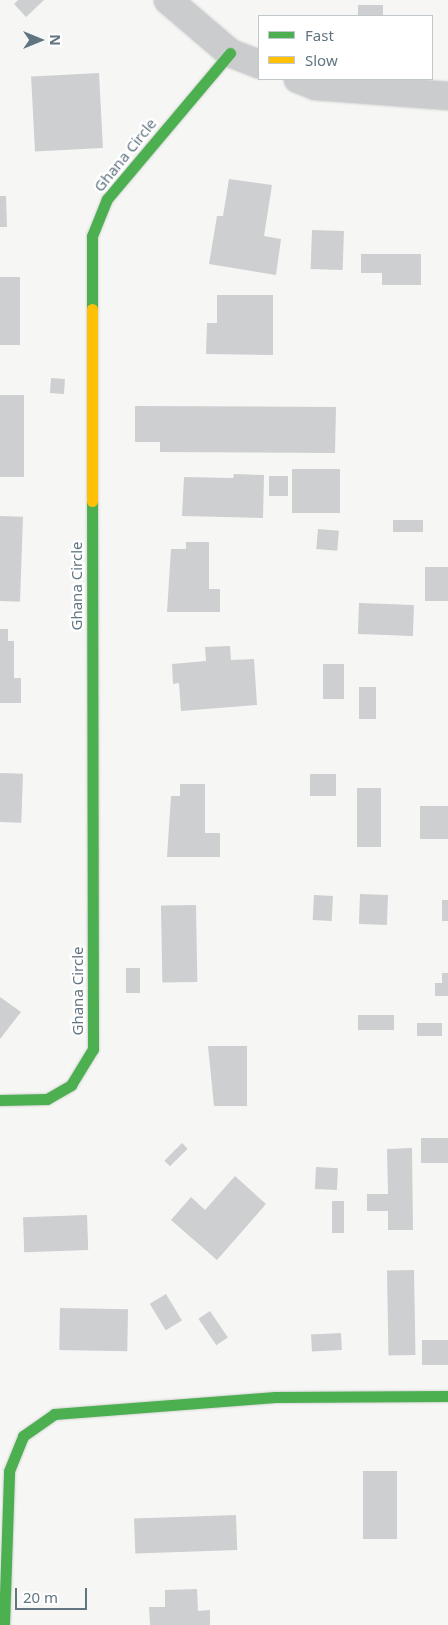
<!DOCTYPE html>
<html>
<head>
<meta charset="utf-8">
<style>
  body { margin:0 }
  #map { position:relative; width:448px; height:1625px; overflow:hidden; background:#f6f6f5; font-family:"Noto Sans",sans-serif }
  div>[style] { position:absolute }
  [style*='--x'] { left:calc(var(--x)*1px); top:calc(var(--y)*1px); width:calc(var(--w)*1px); rotate:calc(var(--a)*1deg) }
  .building>* { inset:0; background:#cdcfd0; transform-origin:0 0 }
  .roads { filter:drop-shadow(0 0 1px #d3d4d4) drop-shadow(0 0 1px #d3d4d4) }
  .street>* { height:28px; margin:-14px; padding:0 14px; transform-origin:14px; border-radius:14px; background:#cbcccd }
  .fast>* { height:11px; margin:-5.5px; padding:0 5.5px; transform-origin:5.5px; border-radius:5.5px; background:#4caf50 }
  .slow>* { height:11px; margin:-5.5px; padding:0 5.5px; transform-origin:5.5px; border-radius:5.5px; background:#ffc107 }
  span { translate:-50% -50%; white-space:nowrap; text-align:center; line-height:1.15; -webkit-text-stroke:5px #fff; paint-order:stroke }
  .street-label { font-size:15px; color:#617580 }
  .legend { position:absolute; left:258px; top:15px; width:175px; height:65px; box-sizing:border-box; background:#fff; border:1px solid #c0c8cc; margin:0; padding:6px 9px; list-style:none; font-size:15px; color:#617580 }
  .legend li { display:flex; align-items:center; gap:10px; height:25px }
  .legend b { width:25px; border:1px solid #c0c8cc }
  .north { position:absolute; left:15px; top:15px; width:50px; height:50px; -webkit-text-stroke:4px #fff; paint-order:stroke; rotate:90deg; font-size:14px; font-weight:700; line-height:20px; text-align:center; color:#617580 }
  .north::after { content:''; display:block; margin:auto; width:18px; height:22px; background:#617580; clip-path:polygon(50% 0,100% 100%,50% 72%,0 100%) }
  .scale { position:absolute; left:15px; top:1588px; width:72px; height:22px; box-sizing:border-box; border:2px solid #617580; border-top:0; padding-left:6px; font-size:15px; line-height:18px; white-space:nowrap; color:#617580; -webkit-text-stroke:4px #fff; paint-order:stroke }
</style>
</head>
<body>
<div id="map">
  <div class="building">
    <i style="clip-path:polygon(18px 0,44px 0,26px 17px,14px 4px)"></i>
    <i style="left:358px;top:5px;width:25px;height:11px"></i>
    <i style="left:99px;top:73px;width:75px;height:68px;rotate:87deg"></i>
    <i style="clip-path:polygon(229px 179px,272px 185px,264px 236px,281px 239px,276px 275px,209px 264px,217px 216px,223px 216px)"></i>
    <i style="clip-path:polygon(0 196px,6px 196px,7px 227px,0 227px)"></i>
    <i style="left:312px;top:230px;width:32px;height:39px;rotate:2deg"></i>
    <i style="clip-path:polygon(361px 254px,421px 254px,421px 285px,382px 285px,382px 273px,361px 273px)"></i>
    <i style="left:20px;top:277px;width:68px;height:20px;rotate:90deg"></i>
    <i style="clip-path:polygon(217px 295px,273px 295px,273px 355px,206px 354px,207px 323px,217px 323px)"></i>
    <i style="left:51px;top:378px;width:14px;height:15px;rotate:4deg"></i>
    <i style="left:0;top:395px;width:24px;height:82px"></i>
    <i style="clip-path:polygon(135px 406px,336px 407px,335px 453px,160px 452px,160px 442px,135px 442px)"></i>
    <i style="left:292px;top:469px;width:48px;height:44px"></i>
    <i style="clip-path:polygon(234px 474px,264px 475px,263px 518px,182px 516px,184px 477px,233px 478px)"></i>
    <i style="left:269px;top:476px;width:19px;height:20px"></i>
    <i style="left:0;top:516px;width:23px;height:85px;rotate:2deg"></i>
    <i style="left:393px;top:520px;width:30px;height:12px"></i>
    <i style="left:318px;top:529px;width:21px;height:20px;rotate:5deg"></i>
    <i style="clip-path:polygon(186px 542px,209px 542px,209px 589px,220px 589px,220px 612px,167px 612px,171px 549px,186px 549px)"></i>
    <i style="left:425px;top:567px;width:23px;height:34px"></i>
    <i style="left:359px;top:603px;width:55px;height:31px;rotate:2deg"></i>
    <i style="clip-path:polygon(0 629px,8px 629px,8px 641px,14px 641px,14px 678px,21px 678px,21px 703px,0 703px)"></i>
    <i style="clip-path:polygon(230px 646px,231px 660px,254px 659px,257px 705px,181px 711px,179px 683px,173px 684px,172px 664px,206px 661px,205px 647px)"></i>
    <i style="left:323px;top:664px;width:21px;height:35px"></i>
    <i style="left:359px;top:687px;width:17px;height:32px"></i>
    <i style="left:0;top:773px;width:23px;height:49px;rotate:2deg"></i>
    <i style="left:310px;top:774px;width:26px;height:22px"></i>
    <i style="clip-path:polygon(180px 784px,205px 784px,205px 833px,220px 833px,220px 857px,167px 857px,171px 796px,180px 796px)"></i>
    <i style="left:357px;top:788px;width:24px;height:59px"></i>
    <i style="left:420px;top:806px;width:28px;height:33px"></i>
    <i style="left:360px;top:894px;width:28px;height:30px;rotate:2deg"></i>
    <i style="left:314px;top:895px;width:19px;height:25px;rotate:3deg"></i>
    <i style="left:442px;top:900px;width:6px;height:21px"></i>
    <i style="left:196px;top:905px;width:77px;height:35px;rotate:89deg"></i>
    <i style="left:126px;top:968px;width:14px;height:25px"></i>
    <i style="clip-path:polygon(442px 973px,448px 973px,448px 996px,435px 996px,435px 983px,442px 983px)"></i>
    <i style="clip-path:polygon(0 997px,21px 1012px,0 1039px)"></i>
    <i style="left:394px;top:1015px;width:15px;height:36px;rotate:90deg"></i>
    <i style="left:417px;top:1023px;width:25px;height:13px"></i>
    <i style="clip-path:polygon(208px 1046px,247px 1046px,247px 1106px,214px 1106px)"></i>
    <i style="left:421px;top:1138px;width:27px;height:25px"></i>
    <i style="left:182px;top:1143px;width:8px;height:25px;rotate:45deg"></i>
    <i style="clip-path:polygon(412px 1148px,413px 1230px,388px 1230px,388px 1211px,367px 1211px,367px 1194px,388px 1194px,387px 1149px)"></i>
    <i style="left:316px;top:1167px;width:22px;height:22px;rotate:3deg"></i>
    <i style="clip-path:polygon(235px 1176px,266px 1204px,217px 1260px,171px 1220px,191px 1197px,205px 1210px)"></i>
    <i style="left:332px;top:1201px;width:12px;height:32px"></i>
    <i style="left:87px;top:1215px;width:35px;height:64px;rotate:88deg"></i>
    <i style="left:414px;top:1270px;width:85px;height:27px;rotate:89deg"></i>
    <i style="left:166px;top:1294px;width:31px;height:19px;rotate:59deg"></i>
    <i style="left:60px;top:1308px;width:68px;height:42px;rotate:1deg"></i>
    <i style="left:210px;top:1311px;width:32px;height:14px;rotate:56deg"></i>
    <i style="left:341px;top:1333px;width:17px;height:30px;rotate:87deg"></i>
    <i style="left:422px;top:1340px;width:26px;height:25px"></i>
    <i style="left:363px;top:1471px;width:34px;height:68px"></i>
    <i style="left:236px;top:1515px;width:35px;height:102px;rotate:88deg"></i>
    <i style="clip-path:polygon(197px 1589px,198px 1611px,210px 1610px,210px 1625px,150px 1625px,149px 1607px,165px 1607px,165px 1590px)"></i>
  </div>
  <div class="roads">
    <div class="street">
      <i style="--x:168;--y:0;--w:82;--a:40.5"></i>
      <i style="--x:230;--y:53;--w:31;--a:21"></i>
      <i style="--x:298;--y:79;--w:19;--a:21"></i>
      <i style="--x:316;--y:86;--w:132;--a:4.3"></i>
    </div>
    <div class="fast">
      <i style="--x:92;--y:309;--w:73;--a:-90"></i>
      <i style="--x:92;--y:236;--w:40;--a:-68"></i>
      <i style="--x:107;--y:199;--w:191;--a:-49.9"></i>
      <i style="--x:0;--y:1100;--w:47;--a:-1.2"></i>
      <i style="--x:47;--y:1099;--w:28;--a:-30"></i>
      <i style="--x:71;--y:1085;--w:42;--a:-58.6"></i>
      <i style="--x:93;--y:1049;--w:548;--a:-90.1"></i>
      <i style="--x:4;--y:1625;--w:154;--a:-88.1"></i>
      <i style="--x:9;--y:1471;--w:38;--a:-68"></i>
      <i style="--x:23;--y:1436;--w:38;--a:-35"></i>
      <i style="--x:54;--y:1414;--w:222;--a:-4.4"></i>
      <i style="--x:275;--y:1397;--w:173;--a:-0.3"></i>
    </div>
    <div class="slow">
      <i style="--x:92;--y:309;--w:192;--a:90"></i>
    </div>
  </div>
  <div class="street-label">
    <span style="left:125px;top:155px;rotate:-51deg">Ghana Circle</span>
    <span style="left:77px;top:586px;rotate:-90deg">Ghana Circle</span>
    <span style="left:78px;top:991px;rotate:-90deg">Ghana Circle</span>
  </div>
  <ul class="legend">
  <li><b style="height:6px;background:#4caf50"></b>Fast</li>
  <li><b style="height:6px;background:#ffc107"></b>Slow</li>
  </ul>
  <div class="north">N</div>
  <div class="scale">20 m</div>
</div>
</body>
</html>
